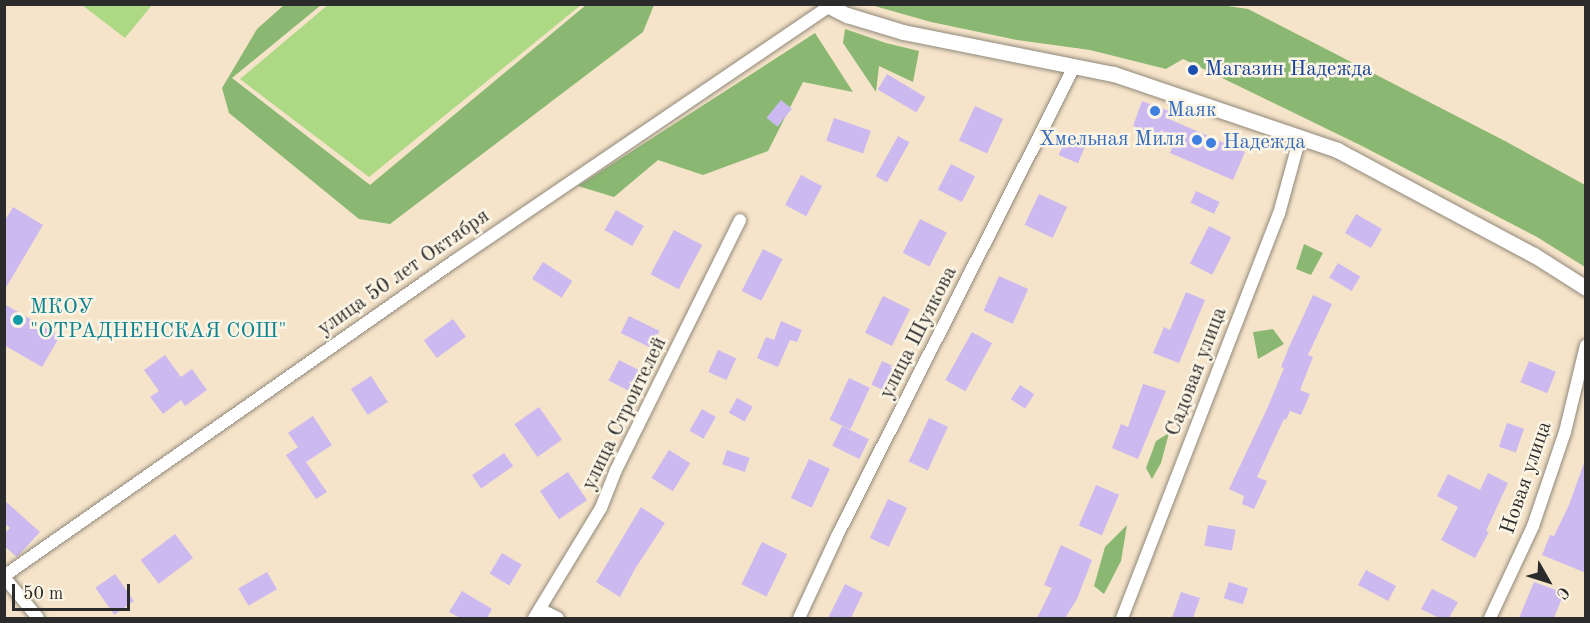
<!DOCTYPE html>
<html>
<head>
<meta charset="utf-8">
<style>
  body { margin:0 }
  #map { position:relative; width:1590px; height:623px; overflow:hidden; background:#f6e4ca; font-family:"Old Standard TT",serif }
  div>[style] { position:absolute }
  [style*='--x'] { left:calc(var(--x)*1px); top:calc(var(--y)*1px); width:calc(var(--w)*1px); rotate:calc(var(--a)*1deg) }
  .green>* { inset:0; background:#add884 }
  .forest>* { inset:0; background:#8ab872 }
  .building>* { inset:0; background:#ccb9f0; transform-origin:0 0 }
  .roads { filter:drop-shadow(0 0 2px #90887a) drop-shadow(0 0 2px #90887a) }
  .minor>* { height:12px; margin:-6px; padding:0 6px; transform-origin:6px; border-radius:6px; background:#fff }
  .tertiary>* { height:15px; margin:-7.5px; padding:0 7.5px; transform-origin:7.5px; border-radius:7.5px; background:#fff }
  .dots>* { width:16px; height:16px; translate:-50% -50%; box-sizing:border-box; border:3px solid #fcf5e5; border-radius:50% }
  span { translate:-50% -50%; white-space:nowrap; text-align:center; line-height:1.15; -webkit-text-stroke:5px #fcf5e5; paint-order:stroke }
  .transit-label { font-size:21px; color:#164399 }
  .left { translate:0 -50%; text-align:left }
  .shop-label { font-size:21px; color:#366cbe }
  .right { translate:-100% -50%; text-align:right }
  .street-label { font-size:21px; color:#2b2b2b }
  .culture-label { font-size:21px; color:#0d838f }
  .frame { position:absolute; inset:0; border:6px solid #2b2b2b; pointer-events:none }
  .north { position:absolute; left:1518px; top:551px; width:60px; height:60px; -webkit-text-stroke:4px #fcf5e5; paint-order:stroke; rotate:129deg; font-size:16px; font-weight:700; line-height:24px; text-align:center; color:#2b2b2b }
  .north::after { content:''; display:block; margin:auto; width:21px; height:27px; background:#2b2b2b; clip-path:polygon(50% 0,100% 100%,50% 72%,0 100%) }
  .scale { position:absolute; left:12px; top:584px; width:118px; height:27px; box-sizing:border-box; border:3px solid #2b2b2b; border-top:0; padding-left:8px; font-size:18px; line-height:21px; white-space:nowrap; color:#2b2b2b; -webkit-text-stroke:4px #fcf5e5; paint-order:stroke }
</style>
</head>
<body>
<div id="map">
  <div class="green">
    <i style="clip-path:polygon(329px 4px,581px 4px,581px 5px,369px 177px,240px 79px)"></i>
    <i style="clip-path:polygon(82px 5px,152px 5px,125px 38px)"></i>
  </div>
  <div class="forest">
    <i style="clip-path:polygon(1214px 4px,1248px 9px,1505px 141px,1585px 185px,1585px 267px,1537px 237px,1362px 146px,1183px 59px,1166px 69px,1090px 50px,1017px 40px,931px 22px,871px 5px)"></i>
    <i style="clip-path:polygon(654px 5px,643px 32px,390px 224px,359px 219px,229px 113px,222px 88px,257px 29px,284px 5px,321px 5px,232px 78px,370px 185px,586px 5px)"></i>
    <i style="clip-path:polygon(845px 29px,886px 43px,919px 51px,913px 82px,879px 66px,876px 92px,843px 43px)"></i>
    <i style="clip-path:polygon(815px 33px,853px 92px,803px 82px,768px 151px,703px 175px,658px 160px,614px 197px,578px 186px)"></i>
    <i style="clip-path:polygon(1304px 244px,1323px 253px,1311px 275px,1296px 269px)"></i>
    <i style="clip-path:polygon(1273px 329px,1284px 344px,1258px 359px,1253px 332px)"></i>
    <i style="clip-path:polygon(1169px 433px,1161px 463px,1152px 479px,1146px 468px,1156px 441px)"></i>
    <i style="clip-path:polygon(1127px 525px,1121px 561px,1104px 594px,1094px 586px,1105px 547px)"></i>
  </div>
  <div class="building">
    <i style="left:887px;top:74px;width:45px;height:18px;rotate:31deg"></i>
    <i style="left:781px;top:100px;width:14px;height:23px;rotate:39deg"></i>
    <i style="clip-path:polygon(1142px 101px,1172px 112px,1169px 119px,1245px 152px,1233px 180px,1170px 153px,1174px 142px,1133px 126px)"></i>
    <i style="left:975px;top:106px;width:31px;height:38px;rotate:25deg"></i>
    <i style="left:834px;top:118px;width:39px;height:24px;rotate:19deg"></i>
    <i style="left:1068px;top:133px;width:21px;height:24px;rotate:23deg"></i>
    <i style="left:898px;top:136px;width:13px;height:46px;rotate:29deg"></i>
    <i style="left:951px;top:164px;width:27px;height:29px;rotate:27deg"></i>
    <i style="left:801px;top:175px;width:24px;height:34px;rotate:28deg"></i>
    <i style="left:1196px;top:191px;width:26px;height:13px;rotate:25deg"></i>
    <i style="left:1039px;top:194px;width:31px;height:34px;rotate:25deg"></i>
    <i style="clip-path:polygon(13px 207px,43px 225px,4px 291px,4px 222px)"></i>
    <i style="left:616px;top:210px;width:32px;height:23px;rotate:30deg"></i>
    <i style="left:1356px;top:214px;width:30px;height:22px;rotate:30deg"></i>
    <i style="left:920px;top:219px;width:30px;height:38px;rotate:27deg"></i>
    <i style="left:1209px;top:226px;width:25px;height:42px;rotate:27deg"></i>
    <i style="left:674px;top:230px;width:32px;height:50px;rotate:28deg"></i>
    <i style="left:763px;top:249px;width:22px;height:47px;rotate:27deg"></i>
    <i style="left:543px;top:262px;width:35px;height:20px;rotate:33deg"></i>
    <i style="left:1338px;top:263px;width:26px;height:17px;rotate:31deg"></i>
    <i style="left:999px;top:276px;width:32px;height:38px;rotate:24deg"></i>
    <i style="clip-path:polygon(1186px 292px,1205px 300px,1179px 363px,1153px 353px,1164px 327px,1170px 330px)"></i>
    <i style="clip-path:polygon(1313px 295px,1332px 304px,1308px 355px,1313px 357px,1300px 390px,1310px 394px,1301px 415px,1290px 411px,1286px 420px,1284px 419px,1257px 477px,1267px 481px,1254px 509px,1242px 504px,1244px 496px,1229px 489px,1266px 411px,1284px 368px,1281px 367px,1289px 347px)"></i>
    <i style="left:883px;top:296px;width:30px;height:41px;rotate:26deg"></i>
    <i style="clip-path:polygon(4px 304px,60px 336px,42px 367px,4px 345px)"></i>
    <i style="left:629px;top:316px;width:34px;height:19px;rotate:26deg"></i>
    <i style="left:453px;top:319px;width:22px;height:36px;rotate:54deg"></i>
    <i style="clip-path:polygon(781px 321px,802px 330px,797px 342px,790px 340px,778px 367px,757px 358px,766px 337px,774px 340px)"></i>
    <i style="left:972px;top:332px;width:23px;height:55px;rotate:29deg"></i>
    <i style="left:718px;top:350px;width:20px;height:24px;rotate:24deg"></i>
    <i style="clip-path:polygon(165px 355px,181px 377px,192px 369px,207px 390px,185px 406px,181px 400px,163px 414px,150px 397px,159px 391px,144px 370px)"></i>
    <i style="left:619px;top:360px;width:22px;height:23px;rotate:27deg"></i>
    <i style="left:882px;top:361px;width:17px;height:26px;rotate:24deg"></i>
    <i style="left:1529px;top:361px;width:29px;height:23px;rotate:22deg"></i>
    <i style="left:371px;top:376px;width:31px;height:24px;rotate:57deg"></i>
    <i style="left:849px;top:378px;width:23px;height:46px;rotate:25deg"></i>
    <i style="clip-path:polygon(1143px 384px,1166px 391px,1138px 459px,1112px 448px,1121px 424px,1128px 427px)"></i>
    <i style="left:1020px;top:385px;width:17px;height:17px;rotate:33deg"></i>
    <i style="left:737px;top:398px;width:18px;height:17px;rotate:29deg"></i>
    <i style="left:539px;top:407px;width:40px;height:30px;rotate:55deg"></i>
    <i style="left:702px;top:409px;width:16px;height:25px;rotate:30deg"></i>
    <i style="clip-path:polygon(313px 416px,332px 445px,306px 462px,327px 492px,316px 499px,286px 455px,298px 447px,288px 433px)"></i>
    <i style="left:929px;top:418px;width:21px;height:48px;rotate:25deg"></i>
    <i style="left:1507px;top:423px;width:18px;height:25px;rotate:19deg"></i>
    <i style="left:842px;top:426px;width:30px;height:22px;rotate:26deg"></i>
    <i style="left:669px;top:450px;width:25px;height:33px;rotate:32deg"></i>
    <i style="left:727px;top:450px;width:24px;height:15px;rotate:19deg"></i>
    <i style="left:504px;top:453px;width:16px;height:39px;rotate:55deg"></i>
    <i style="left:809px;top:459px;width:23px;height:43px;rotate:25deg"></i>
    <i style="clip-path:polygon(1584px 463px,1586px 463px,1586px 573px,1542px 555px,1550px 535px,1554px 536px,1569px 505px)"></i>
    <i style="left:568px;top:472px;width:34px;height:34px;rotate:56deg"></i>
    <i style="clip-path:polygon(1488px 473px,1508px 483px,1486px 531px,1489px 532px,1475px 558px,1441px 540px,1458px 507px,1437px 496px,1448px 474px,1480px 490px)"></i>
    <i style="left:1096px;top:485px;width:25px;height:44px;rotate:23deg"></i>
    <i style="left:888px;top:499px;width:21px;height:43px;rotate:25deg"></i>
    <i style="clip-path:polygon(4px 500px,40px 532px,17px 557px,4px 546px,4px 534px,10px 528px,4px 523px)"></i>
    <i style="clip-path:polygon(641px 507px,665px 523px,635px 569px,620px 597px,596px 582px)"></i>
    <i style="left:1208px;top:525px;width:28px;height:21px;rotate:10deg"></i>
    <i style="left:175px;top:534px;width:30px;height:43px;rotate:53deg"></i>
    <i style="left:762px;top:542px;width:28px;height:47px;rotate:26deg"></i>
    <i style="clip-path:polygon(1061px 545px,1092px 560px,1077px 599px,1065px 618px,1037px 618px,1052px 588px,1044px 585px)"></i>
    <i style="left:502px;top:553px;width:23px;height:24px;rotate:31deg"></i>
    <i style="left:1366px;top:570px;width:34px;height:17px;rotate:28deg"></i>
    <i style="left:267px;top:572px;width:20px;height:33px;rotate:60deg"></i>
    <i style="left:115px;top:574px;width:33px;height:24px;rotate:55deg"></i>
    <i style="left:1229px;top:582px;width:20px;height:17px;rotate:18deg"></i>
    <i style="clip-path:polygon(1534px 582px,1564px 593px,1554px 618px,1519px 618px)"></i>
    <i style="clip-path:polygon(845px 584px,863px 593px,851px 618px,828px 618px)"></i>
    <i style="clip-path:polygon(1432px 589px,1458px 602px,1449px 618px,1439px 618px,1421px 609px)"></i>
    <i style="clip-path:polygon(462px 591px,492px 609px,487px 618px,460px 618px,449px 612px)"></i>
    <i style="clip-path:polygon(1181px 592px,1200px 598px,1193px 618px,1172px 618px)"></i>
  </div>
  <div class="roads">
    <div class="minor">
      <i style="--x:4;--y:576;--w:552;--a:-34.96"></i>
      <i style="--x:456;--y:260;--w:450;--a:-34.2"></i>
      <i style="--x:4;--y:577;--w:53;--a:50.3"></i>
      <i style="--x:540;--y:609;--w:20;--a:27"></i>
      <i style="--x:534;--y:618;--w:129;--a:-58.7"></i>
      <i style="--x:601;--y:508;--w:41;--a:-68.5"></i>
      <i style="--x:616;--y:470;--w:279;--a:-63.6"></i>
      <i style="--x:799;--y:618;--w:90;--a:-65.1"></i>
      <i style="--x:837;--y:536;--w:525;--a:-63.19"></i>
      <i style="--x:1122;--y:618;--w:433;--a:-68.8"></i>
      <i style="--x:1279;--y:214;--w:80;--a:-74.7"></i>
      <i style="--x:1490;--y:618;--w:102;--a:-64.9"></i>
      <i style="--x:1533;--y:526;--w:99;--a:-71.2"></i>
      <i style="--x:1565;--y:432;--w:89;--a:-76.4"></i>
    </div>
    <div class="tertiary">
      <i style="--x:825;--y:4;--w:25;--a:27"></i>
      <i style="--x:847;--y:15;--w:59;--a:16.9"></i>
      <i style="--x:903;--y:32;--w:215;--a:11.3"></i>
      <i style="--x:1114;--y:74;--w:236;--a:18.8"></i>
      <i style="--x:1337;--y:150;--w:223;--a:28.1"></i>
      <i style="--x:1534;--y:255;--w:62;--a:32.4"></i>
    </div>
  </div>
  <div class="dots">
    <i style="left:1193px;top:70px;background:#1a4fb4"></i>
    <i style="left:1155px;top:111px;background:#3f7fe0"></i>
    <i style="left:1197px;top:140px;background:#3f7fe0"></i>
    <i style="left:1211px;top:143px;background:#3f7fe0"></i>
    <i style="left:18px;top:320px;background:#0f9aa8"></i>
  </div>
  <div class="transit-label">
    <span class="left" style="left:1205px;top:70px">Магазин Надежда</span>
  </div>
  <div class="shop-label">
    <span class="left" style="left:1167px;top:111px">Маяк</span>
    <span class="right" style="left:1185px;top:140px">Хмельная Миля</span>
    <span class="left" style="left:1223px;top:143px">Надежда</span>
  </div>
  <div class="street-label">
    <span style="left:404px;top:273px;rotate:-35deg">улица 50 лет Октября</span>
    <span style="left:919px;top:333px;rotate:-63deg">улица Шуякова</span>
    <span style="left:1197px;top:372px;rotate:-69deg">Садовая улица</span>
    <span style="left:625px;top:414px;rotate:-64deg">улица Строителей</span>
    <span style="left:1527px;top:478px;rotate:-71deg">Новая улица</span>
  </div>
  <div class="culture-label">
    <span class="left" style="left:30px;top:320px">МКОУ<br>"ОТРАДНЕНСКАЯ СОШ"</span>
  </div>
  <div class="frame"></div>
  <div class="north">С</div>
  <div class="scale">50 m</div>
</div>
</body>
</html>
